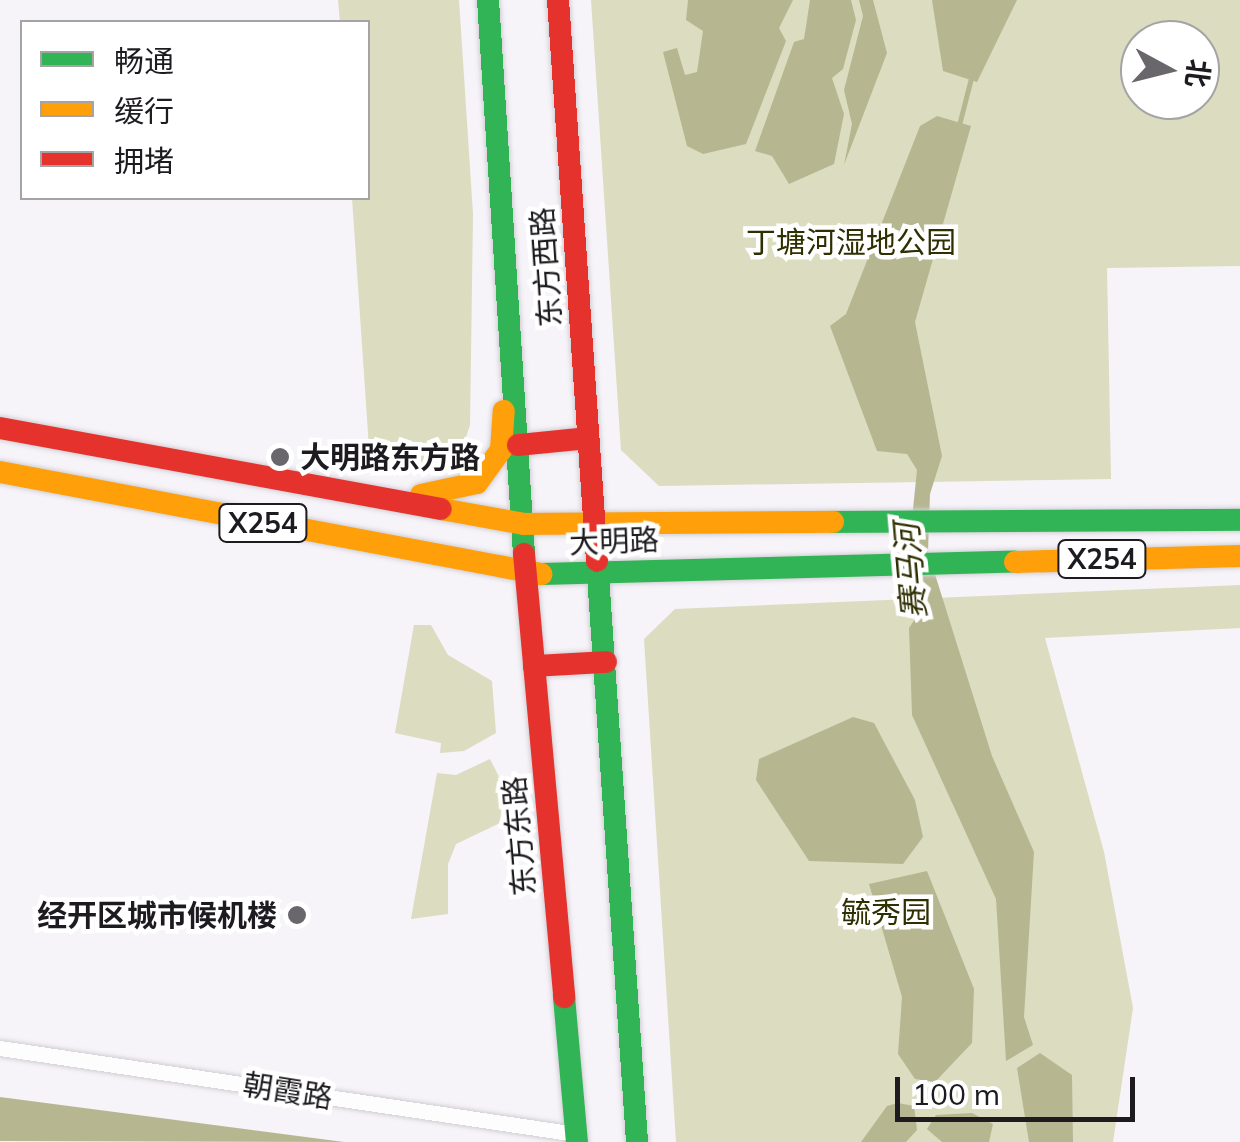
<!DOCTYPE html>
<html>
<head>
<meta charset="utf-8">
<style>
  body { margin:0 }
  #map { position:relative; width:1240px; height:1142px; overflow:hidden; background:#f6f3f9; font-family:Mulish,"Noto Sans SC",sans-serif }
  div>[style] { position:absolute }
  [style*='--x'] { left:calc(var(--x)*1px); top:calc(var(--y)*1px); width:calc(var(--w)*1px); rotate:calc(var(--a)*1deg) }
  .green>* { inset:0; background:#dbdcc0 }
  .water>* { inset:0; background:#b6b791 }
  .stream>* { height:5px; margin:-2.5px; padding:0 2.5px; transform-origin:2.5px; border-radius:2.5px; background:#b6b791 }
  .roads { filter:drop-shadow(0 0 2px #d1cfd3) drop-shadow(0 0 2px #d1cfd3) }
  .street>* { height:15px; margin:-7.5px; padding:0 7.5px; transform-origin:7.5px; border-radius:7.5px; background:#fefdfe }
  .fast>* { height:22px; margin:-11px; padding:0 11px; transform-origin:11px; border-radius:11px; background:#30b455 }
  .slow>* { height:22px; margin:-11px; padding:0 11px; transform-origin:11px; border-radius:11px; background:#ff9f0a }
  .jam>* { height:22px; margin:-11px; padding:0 11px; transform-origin:11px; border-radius:11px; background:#e5322d }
  .dots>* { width:28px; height:28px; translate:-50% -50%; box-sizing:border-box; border:5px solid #fff; border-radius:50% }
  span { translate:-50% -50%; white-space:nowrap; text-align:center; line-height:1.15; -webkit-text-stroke:9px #fff; paint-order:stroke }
  .shield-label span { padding:2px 8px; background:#fff; border:2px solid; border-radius:8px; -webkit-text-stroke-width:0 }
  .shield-label { font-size:28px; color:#1d1b1f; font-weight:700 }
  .park-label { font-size:30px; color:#2f3002 }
  .street-label { font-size:30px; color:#1d1b1f }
  .poi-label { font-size:30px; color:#1d1b1f; font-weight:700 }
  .left { translate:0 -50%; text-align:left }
  .right { translate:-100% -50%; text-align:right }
  .water-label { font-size:32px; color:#2e2f01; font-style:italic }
  .legend { position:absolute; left:20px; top:20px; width:350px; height:180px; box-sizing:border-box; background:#fff; border:2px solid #a5a4a5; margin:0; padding:12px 18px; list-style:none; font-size:30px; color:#1d1b1f }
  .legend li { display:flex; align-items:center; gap:20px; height:50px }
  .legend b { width:50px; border:2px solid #a5a4a5 }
  .north { position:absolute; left:1120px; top:20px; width:100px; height:100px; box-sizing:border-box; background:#fff; border:2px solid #a5a4a5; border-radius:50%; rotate:97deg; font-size:28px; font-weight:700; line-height:40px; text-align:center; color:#1d1b1f }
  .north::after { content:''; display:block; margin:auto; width:35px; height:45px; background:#69676b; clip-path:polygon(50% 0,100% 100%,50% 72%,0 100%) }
  .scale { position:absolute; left:895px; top:1077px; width:240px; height:45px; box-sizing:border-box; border:5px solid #1d1b1f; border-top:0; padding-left:12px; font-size:30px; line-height:35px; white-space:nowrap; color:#1d1b1f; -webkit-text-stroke:8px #fff; paint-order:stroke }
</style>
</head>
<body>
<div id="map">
  <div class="green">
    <i style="clip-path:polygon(338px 0,459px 0,473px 214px,470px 425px,457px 464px,437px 472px,370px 462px,352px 198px,368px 198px,368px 22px,340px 22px)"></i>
    <i style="clip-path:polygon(evenodd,591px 0,1240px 0,1240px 266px,1107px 268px,1111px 479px,659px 486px,621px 450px,591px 0,1140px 40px,1200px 40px,1200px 100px,1140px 100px,1140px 40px)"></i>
    <i style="clip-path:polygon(1240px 585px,1240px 628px,1045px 638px,1104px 852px,1133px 1008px,1113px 1142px,676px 1142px,644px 639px,675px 609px)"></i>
    <i style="clip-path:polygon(414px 625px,431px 625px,448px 655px,492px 681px,496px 733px,464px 751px,440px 753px,441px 743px,395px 733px)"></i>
    <i style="clip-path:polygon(490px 759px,503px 785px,500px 823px,456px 844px,448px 864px,448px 914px,411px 919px,437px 773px,456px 775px)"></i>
  </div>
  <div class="water">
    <i style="clip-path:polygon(688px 0,793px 0,779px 28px,786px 41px,746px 144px,703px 154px,687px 146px,663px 52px,677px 48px,685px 75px,697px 72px,703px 31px,686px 20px)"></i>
    <i style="clip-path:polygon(810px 0,851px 0,856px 20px,843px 69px,832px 78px,844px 114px,834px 164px,789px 184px,772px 156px,755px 151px,794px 42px,804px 39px)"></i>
    <i style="clip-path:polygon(859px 0,873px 0,887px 53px,844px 165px,852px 124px,844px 90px,863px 16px)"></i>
    <i style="clip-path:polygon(932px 0,1017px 0,977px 82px,943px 71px)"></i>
    <i style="clip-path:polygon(937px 116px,971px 126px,915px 322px,942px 456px,930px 494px,928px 552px,992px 756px,1034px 852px,1024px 1017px,1033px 1045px,1006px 1061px,996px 899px,912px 715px,909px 628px,921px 610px,909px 548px,917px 470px,907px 454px,877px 451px,830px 326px,846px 314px,920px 126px)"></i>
    <i style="clip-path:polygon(853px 717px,874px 723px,915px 800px,923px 837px,903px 864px,809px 861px,756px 780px,759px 759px)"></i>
    <i style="clip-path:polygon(927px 871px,974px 989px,972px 1043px,935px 1082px,915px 1079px,898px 1054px,902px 997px,869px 884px)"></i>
    <i style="clip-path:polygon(1040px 1053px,1072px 1075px,1073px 1142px,1029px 1142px,1017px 1068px)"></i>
    <i style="clip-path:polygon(0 1097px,344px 1142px,0 1141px)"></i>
    <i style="clip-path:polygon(898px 1103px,914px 1106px,917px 1130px,906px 1142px,861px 1142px,887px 1106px)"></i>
    <i style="clip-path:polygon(972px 1113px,993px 1124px,989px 1142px,942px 1142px,927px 1129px,936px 1115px)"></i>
  </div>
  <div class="stream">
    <i style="--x:959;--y:125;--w:49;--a:-75.7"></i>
  </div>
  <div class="roads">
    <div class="street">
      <i style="--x:0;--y:1048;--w:582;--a:8.49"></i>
    </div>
    <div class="fast">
      <i style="--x:488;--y:0;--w:555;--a:86.28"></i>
      <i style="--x:833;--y:522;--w:407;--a:-0.3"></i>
      <i style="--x:597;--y:561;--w:582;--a:86.06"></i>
      <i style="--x:541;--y:574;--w:474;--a:-1.5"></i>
      <i style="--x:564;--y:997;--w:146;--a:84.9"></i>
    </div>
    <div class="slow">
      <i style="--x:0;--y:472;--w:551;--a:10.68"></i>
      <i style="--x:421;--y:495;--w:57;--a:-12.1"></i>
      <i style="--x:477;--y:483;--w:41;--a:-54"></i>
      <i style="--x:501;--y:450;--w:39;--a:-86"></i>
      <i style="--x:441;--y:509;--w:84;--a:10.2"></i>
      <i style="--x:524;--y:524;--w:309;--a:-0.4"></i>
      <i style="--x:1015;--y:562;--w:225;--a:-1.5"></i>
    </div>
    <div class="jam">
      <i style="--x:558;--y:0;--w:562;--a:86.02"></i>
      <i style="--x:0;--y:428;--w:448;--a:10.4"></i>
      <i style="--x:518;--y:445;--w:70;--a:-5.7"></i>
      <i style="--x:524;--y:554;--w:445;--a:84.8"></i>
      <i style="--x:534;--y:666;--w:72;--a:-3.2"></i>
    </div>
  </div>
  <div class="dots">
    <i style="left:280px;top:457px;background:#69676b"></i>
    <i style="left:297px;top:915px;background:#69676b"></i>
  </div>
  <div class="shield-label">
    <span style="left:263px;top:523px">X254</span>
    <span style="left:1102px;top:559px">X254</span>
  </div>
  <div class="park-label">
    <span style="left:851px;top:242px">丁塘河湿地公园</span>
    <span style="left:886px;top:912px">毓秀园</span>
  </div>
  <div class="street-label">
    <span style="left:546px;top:267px;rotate:-94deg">东方西路</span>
    <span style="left:614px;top:541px;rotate:-2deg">大明路</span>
    <span style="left:519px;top:836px;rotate:-95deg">东方东路</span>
    <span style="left:288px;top:1091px;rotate:9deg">朝霞路</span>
  </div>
  <div class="poi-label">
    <span class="left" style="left:300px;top:457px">大明路东方路</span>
    <span class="right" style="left:277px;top:915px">经开区城市候机楼</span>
  </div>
  <div class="water-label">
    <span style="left:910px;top:571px;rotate:-95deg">赛马河</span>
  </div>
  <ul class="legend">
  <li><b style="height:12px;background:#30b455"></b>畅通</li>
  <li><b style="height:12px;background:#ff9f0a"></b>缓行</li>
  <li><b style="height:12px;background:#e5322d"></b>拥堵</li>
  </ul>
  <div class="north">北</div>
  <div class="scale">100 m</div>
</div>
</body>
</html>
